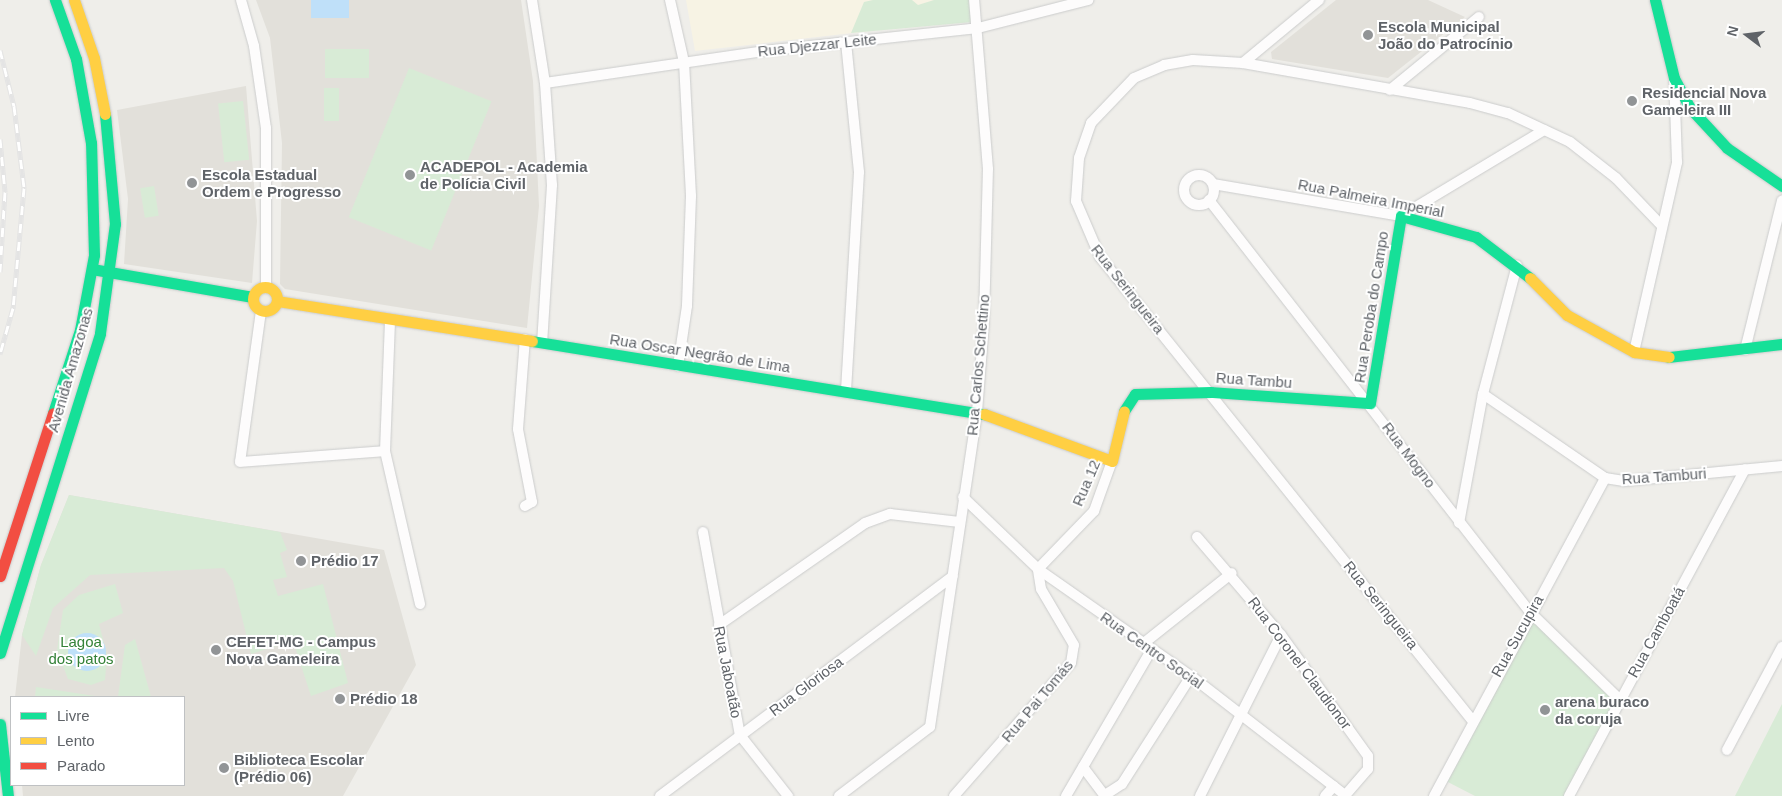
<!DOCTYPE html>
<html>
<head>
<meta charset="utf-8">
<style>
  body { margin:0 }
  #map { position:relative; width:1782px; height:796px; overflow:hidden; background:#efeeea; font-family:Arial,sans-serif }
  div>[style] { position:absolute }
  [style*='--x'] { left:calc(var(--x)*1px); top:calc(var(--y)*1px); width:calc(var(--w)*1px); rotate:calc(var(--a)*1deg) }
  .commercial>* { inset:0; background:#f7f3e4 }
  .education>* { inset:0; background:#e2e0da }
  .green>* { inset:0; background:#d8ebd6; transform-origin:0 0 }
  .water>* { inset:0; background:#bfe0f9; transform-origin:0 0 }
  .round { border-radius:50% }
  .roads { filter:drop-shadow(0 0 1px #cbcccc) drop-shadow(0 0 1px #cbcccc) }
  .street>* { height:10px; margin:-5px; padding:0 5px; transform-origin:5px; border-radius:5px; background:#fdfcfc }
  .street>.ring { margin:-5px; padding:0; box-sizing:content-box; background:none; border:10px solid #fdfcfc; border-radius:50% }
  .fast>* { height:11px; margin:-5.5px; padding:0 5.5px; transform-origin:5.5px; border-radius:5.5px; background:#16e098 }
  .slow>* { height:11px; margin:-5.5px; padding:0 5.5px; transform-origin:5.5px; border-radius:5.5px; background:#ffcf43 }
  .slow>.ring { margin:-5.5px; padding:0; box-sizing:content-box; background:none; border:11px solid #ffcf43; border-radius:50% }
  .jam>* { height:11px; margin:-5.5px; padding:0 5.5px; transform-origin:5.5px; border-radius:5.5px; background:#f24e42 }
  .rail>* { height:5px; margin-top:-2.5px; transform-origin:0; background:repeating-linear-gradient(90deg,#fff 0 9px,#e4e4e4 0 18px); box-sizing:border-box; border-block:1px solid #e4e4e4 }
  .dots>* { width:14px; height:14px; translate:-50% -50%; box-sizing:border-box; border:2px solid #fff; border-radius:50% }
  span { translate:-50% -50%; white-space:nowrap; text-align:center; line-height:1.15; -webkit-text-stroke:4px #fff; paint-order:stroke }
  .poi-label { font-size:15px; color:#5f6368; font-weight:700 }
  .left { translate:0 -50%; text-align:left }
  .street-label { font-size:15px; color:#5f6368 }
  .park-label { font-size:15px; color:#348238 }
  .legend { position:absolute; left:10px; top:696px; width:175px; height:90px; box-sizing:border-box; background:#fff; border:1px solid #bfc1c3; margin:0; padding:6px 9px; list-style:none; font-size:15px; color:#5f6368 }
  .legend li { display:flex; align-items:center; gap:10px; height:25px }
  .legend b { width:25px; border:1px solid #bfc1c3 }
  .north { position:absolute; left:1722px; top:10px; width:50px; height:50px; -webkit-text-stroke:4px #fff; paint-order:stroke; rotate:285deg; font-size:14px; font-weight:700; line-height:20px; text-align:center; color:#5f6368 }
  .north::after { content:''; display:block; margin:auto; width:18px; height:22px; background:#5f6368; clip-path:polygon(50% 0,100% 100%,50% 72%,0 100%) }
</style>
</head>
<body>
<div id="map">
  <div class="commercial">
    <i style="clip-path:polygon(686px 0,965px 0,967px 20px,695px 51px)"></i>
  </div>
  <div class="education">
    <i style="clip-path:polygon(256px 0,521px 0,533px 81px,539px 206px,527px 328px,285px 289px,280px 284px,282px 143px,270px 38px)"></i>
    <i style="clip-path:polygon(1336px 0,1428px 0,1465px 17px,1388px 78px,1272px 59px,1271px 52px)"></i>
    <i style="clip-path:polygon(246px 86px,257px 221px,252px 283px,124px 264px,128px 199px,117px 110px)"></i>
    <i style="clip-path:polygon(69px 495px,384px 550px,416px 665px,343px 796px,23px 796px,22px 785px,184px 785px,184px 697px,15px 697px,22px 635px,41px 565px)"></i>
  </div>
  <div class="green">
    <i style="clip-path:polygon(873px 0,912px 0,918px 5px,934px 0,970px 0,972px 22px,851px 33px,864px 2px)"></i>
    <i style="left:369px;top:49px;width:29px;height:44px;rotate:90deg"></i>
    <i style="left:409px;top:68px;width:89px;height:161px;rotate:22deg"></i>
    <i style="left:324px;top:88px;width:15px;height:33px"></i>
    <i style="left:243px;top:101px;width:59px;height:25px;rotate:84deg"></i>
    <i style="left:154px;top:186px;width:30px;height:14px;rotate:81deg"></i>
    <i style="clip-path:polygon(69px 495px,280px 532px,287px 550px,280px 553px,287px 577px,273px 580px,278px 596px,323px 584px,348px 683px,311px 696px,293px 641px,251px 654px,233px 581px,224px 568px,90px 575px,53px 608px,36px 656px,22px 635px,41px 565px)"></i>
    <i style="clip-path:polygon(115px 584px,123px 613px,99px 624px,107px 655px,105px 680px,91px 685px,68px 679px,57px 650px,63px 610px,79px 595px)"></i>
    <i style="clip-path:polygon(1530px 614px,1617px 700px,1568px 796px,1475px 796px,1444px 780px)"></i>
    <i style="clip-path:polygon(135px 639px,151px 697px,118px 697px,125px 645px)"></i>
    <i style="clip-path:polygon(36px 687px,95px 696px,96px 697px,35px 697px)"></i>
    <i style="clip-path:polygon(1782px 704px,1782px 796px,1735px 796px)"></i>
  </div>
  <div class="water">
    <i style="left:311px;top:0;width:38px;height:18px"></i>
    <i class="round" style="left:68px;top:633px;width:38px;height:38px"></i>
  </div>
  <div class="roads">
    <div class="street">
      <i style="--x:241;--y:0;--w:48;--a:74.2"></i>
      <i style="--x:254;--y:46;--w:83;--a:81.7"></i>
      <i style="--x:266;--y:128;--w:159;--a:90"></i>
      <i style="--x:532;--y:0;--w:84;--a:81.1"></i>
      <i style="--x:545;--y:83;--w:102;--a:86.1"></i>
      <i style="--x:552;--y:185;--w:157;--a:93.6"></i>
      <i style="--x:670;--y:0;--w:64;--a:77.3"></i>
      <i style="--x:684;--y:62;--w:134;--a:87"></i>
      <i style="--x:691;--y:196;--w:110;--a:92.1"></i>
      <i style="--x:687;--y:306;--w:61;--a:98.5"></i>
      <i style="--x:846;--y:42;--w:131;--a:84.3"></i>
      <i style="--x:859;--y:172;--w:219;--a:93.4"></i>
      <i style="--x:1243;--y:63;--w:99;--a:-39.7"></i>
      <i style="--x:545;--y:83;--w:221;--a:-8.3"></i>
      <i style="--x:764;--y:51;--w:215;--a:-6.1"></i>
      <i style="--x:978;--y:28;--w:114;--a:-14.3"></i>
      <i style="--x:1390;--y:90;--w:115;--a:-39.4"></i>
      <i class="ring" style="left:1184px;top:175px;width:20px;height:20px"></i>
      <i style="--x:1213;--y:184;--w:191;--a:9.7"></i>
      <i style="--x:1401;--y:216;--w:167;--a:-31"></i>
      <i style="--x:1209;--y:200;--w:522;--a:52.08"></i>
      <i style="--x:1530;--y:612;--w:124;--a:44.3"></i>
      <i style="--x:261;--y:311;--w:152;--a:97.9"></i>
      <i style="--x:240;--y:462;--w:145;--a:-4.3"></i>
      <i style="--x:390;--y:321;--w:130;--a:92.2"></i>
      <i style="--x:385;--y:451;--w:157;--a:77.1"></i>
      <i style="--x:1745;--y:350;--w:154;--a:-76.1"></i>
      <i style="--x:1634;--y:352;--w:195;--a:-77.2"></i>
      <i style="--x:1677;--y:162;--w:84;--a:-92"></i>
      <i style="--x:1483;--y:394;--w:148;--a:34.5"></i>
      <i style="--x:1605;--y:478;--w:19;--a:9"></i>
      <i style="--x:1624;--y:481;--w:159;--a:-5.4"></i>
      <i style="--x:963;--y:497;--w:104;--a:43.8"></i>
      <i style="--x:1038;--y:569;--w:187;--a:35"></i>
      <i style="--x:1191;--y:676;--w:196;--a:37.7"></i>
      <i style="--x:525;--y:506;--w:8;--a:-30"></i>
      <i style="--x:532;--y:502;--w:74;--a:-100.9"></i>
      <i style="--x:518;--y:429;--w:90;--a:-85.6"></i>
      <i style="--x:1459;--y:523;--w:131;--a:-79.5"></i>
      <i style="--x:1483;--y:394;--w:133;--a:-75.2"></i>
      <i style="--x:703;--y:532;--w:206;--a:79.7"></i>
      <i style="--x:740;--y:735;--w:78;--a:51.8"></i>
      <i style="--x:1197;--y:537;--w:129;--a:49.4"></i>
      <i style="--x:1281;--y:635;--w:149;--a:54.3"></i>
      <i style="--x:1368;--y:756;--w:13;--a:90"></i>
      <i style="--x:1368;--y:769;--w:35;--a:131"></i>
      <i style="--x:719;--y:625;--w:178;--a:-34.9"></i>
      <i style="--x:865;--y:523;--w:27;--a:-20"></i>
      <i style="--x:890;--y:514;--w:70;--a:6.5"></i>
      <i style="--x:1144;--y:643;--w:112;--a:-38.5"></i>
      <i style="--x:1472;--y:720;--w:594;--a:-128.78"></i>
      <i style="--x:1100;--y:257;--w:61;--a:-113.2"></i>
      <i style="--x:1076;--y:201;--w:43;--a:-86"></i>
      <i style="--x:1079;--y:158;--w:37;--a:-71"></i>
      <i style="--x:1091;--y:123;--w:62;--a:-46.3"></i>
      <i style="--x:1134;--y:78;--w:33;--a:-23"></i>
      <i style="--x:1164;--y:65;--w:29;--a:-10"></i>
      <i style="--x:1193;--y:60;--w:50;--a:3.4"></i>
      <i style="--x:1243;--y:63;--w:230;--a:10"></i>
      <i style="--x:1470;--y:103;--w:39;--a:15"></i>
      <i style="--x:1508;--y:113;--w:68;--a:25.1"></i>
      <i style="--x:1570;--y:142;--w:58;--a:38"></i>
      <i style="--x:1616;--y:178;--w:66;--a:46.2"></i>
      <i style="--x:1727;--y:750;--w:117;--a:-61.9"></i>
      <i style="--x:1083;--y:767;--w:36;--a:53"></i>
      <i style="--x:1105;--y:795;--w:20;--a:-33"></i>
      <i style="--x:1122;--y:784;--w:128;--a:-57.4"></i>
      <i style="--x:660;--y:796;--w:366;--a:-36.9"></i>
      <i style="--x:839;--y:796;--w:114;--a:-37.2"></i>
      <i style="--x:930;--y:727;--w:318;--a:-81.5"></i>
      <i style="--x:977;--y:412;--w:92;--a:-85.6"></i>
      <i style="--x:984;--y:320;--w:151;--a:-88.5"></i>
      <i style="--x:988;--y:169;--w:170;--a:-94.7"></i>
      <i style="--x:954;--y:796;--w:177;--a:-48.7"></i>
      <i style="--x:1071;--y:663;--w:18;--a:-81"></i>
      <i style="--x:1074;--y:645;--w:65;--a:-120.5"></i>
      <i style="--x:1041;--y:589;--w:20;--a:-99"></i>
      <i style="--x:1038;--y:569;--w:81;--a:-46"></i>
      <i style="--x:1094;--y:511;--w:53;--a:-70.2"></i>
      <i style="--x:1066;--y:796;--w:170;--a:-59.7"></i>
      <i style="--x:1200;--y:796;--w:180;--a:-63.3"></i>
      <i style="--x:1325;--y:796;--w:13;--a:-48"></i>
      <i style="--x:1434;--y:796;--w:361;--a:-61.7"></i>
      <i style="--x:1569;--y:796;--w:371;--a:-61.7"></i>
    </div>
    <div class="fast">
      <i style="--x:1655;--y:0;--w:80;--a:76.3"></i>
      <i style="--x:1674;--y:78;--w:34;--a:62"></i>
      <i style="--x:1690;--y:108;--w:54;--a:47.2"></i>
      <i style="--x:1727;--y:148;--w:67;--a:34.6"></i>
      <i style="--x:92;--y:269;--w:163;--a:9.9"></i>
      <i style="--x:532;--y:341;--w:458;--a:9.2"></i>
      <i style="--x:1669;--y:357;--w:114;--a:-6.6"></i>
      <i style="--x:1124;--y:411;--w:20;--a:-57"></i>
      <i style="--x:1135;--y:394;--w:76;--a:-1.5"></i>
      <i style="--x:1211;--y:392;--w:159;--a:4"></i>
      <i style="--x:1370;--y:403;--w:190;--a:-80.6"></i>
      <i style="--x:1401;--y:216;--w:78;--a:15.6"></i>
      <i style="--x:1476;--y:237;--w:68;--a:37.2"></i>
      <i style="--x:53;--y:413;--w:87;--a:-72"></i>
      <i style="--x:80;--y:330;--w:76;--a:-79.4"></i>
      <i style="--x:94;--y:255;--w:112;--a:-91.5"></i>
      <i style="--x:91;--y:143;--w:85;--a:-100.1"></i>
      <i style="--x:76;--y:59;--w:63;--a:-109.6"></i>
      <i style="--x:0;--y:653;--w:335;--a:-72.6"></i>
      <i style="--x:100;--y:333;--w:110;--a:-82.2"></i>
      <i style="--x:115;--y:224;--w:110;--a:-95.2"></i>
      <i style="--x:0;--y:724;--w:72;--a:83.7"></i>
    </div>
    <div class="slow">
      <i style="--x:74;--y:0;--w:61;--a:71"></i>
      <i style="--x:94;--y:58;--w:57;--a:78.9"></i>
      <i style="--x:1530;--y:278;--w:52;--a:45"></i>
      <i style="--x:1567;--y:315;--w:77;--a:28.9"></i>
      <i style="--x:1634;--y:352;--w:35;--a:8"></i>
      <i class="ring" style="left:253px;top:287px;width:13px;height:13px"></i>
      <i style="--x:277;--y:301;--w:258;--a:8.9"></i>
      <i style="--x:984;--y:414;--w:136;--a:20.2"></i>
      <i style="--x:1112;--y:461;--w:51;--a:-76.5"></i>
    </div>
    <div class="jam">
      <i style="--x:0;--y:576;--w:171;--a:-72"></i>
    </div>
  </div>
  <div class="rail">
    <i style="--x:0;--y:50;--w:58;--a:76"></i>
    <i style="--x:14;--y:106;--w:83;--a:83"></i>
    <i style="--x:24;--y:188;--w:121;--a:95.2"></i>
    <i style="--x:13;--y:308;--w:48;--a:105.8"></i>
    <i style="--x:0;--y:139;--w:53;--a:84.6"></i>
    <i style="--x:5;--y:192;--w:80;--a:93.6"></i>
  </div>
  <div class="dots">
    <i style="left:1368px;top:35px;background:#919496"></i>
    <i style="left:1632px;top:101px;background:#919496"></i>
    <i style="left:410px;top:175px;background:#919496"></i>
    <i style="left:192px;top:183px;background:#919496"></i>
    <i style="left:301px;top:561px;background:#919496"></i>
    <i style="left:216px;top:650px;background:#919496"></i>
    <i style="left:340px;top:699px;background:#919496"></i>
    <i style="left:1545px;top:710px;background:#919496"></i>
    <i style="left:224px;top:768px;background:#919496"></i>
  </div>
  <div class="poi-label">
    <span class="left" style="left:1378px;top:35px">Escola Municipal<br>João do Patrocínio</span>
    <span class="left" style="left:1642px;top:101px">Residencial Nova<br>Gameleira III</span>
    <span class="left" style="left:420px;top:175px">ACADEPOL - Academia<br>de Polícia Civil</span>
    <span class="left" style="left:202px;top:183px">Escola Estadual<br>Ordem e Progresso</span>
    <span class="left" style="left:311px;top:561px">Prédio 17</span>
    <span class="left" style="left:226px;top:650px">CEFET-MG - Campus<br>Nova Gameleira</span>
    <span class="left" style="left:350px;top:699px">Prédio 18</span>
    <span class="left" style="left:1555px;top:710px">arena buraco<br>da coruja</span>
    <span class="left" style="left:234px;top:768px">Biblioteca Escolar<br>(Prédio 06)</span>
  </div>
  <div class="street-label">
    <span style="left:817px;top:45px;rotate:-6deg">Rua Djezzar Leite</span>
    <span style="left:1371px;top:198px;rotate:11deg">Rua Palmeira Imperial</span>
    <span style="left:1128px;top:289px;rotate:52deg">Rua Seringueira</span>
    <span style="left:1371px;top:307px;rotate:-81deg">Rua Peroba do Campo</span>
    <span style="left:700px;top:353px;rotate:9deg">Rua Oscar Negrão de Lima</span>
    <span style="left:978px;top:365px;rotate:-85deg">Rua Carlos Schettino</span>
    <span style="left:70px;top:370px;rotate:-74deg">Avenida Amazonas</span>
    <span style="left:1254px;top:380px;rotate:4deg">Rua Tambu</span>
    <span style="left:1409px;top:455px;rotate:53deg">Rua Mogno</span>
    <span style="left:1664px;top:476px;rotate:-4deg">Rua Tamburi</span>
    <span style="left:1086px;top:483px;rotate:-67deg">Rua 12</span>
    <span style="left:1381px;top:605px;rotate:51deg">Rua Seringueira</span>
    <span style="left:1656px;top:632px;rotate:-61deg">Rua Camboatá</span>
    <span style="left:1517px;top:636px;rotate:-61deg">Rua Sucupira</span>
    <span style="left:1152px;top:650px;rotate:35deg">Rua Centro Social</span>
    <span style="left:1300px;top:663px;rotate:53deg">Rua Coronel Claudionor</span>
    <span style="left:728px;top:672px;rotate:79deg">Rua Jaboatão</span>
    <span style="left:806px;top:686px;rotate:-37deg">Rua Gloriosa</span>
    <span style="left:1037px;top:701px;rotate:-50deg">Rua Pai Tomás</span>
  </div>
  <div class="park-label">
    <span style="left:81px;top:650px">Lagoa<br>dos patos</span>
  </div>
  <ul class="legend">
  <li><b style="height:6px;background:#16e098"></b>Livre</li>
  <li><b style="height:6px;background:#ffcf43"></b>Lento</li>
  <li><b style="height:6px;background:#f24e42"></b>Parado</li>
  </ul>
  <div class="north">N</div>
</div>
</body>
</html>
